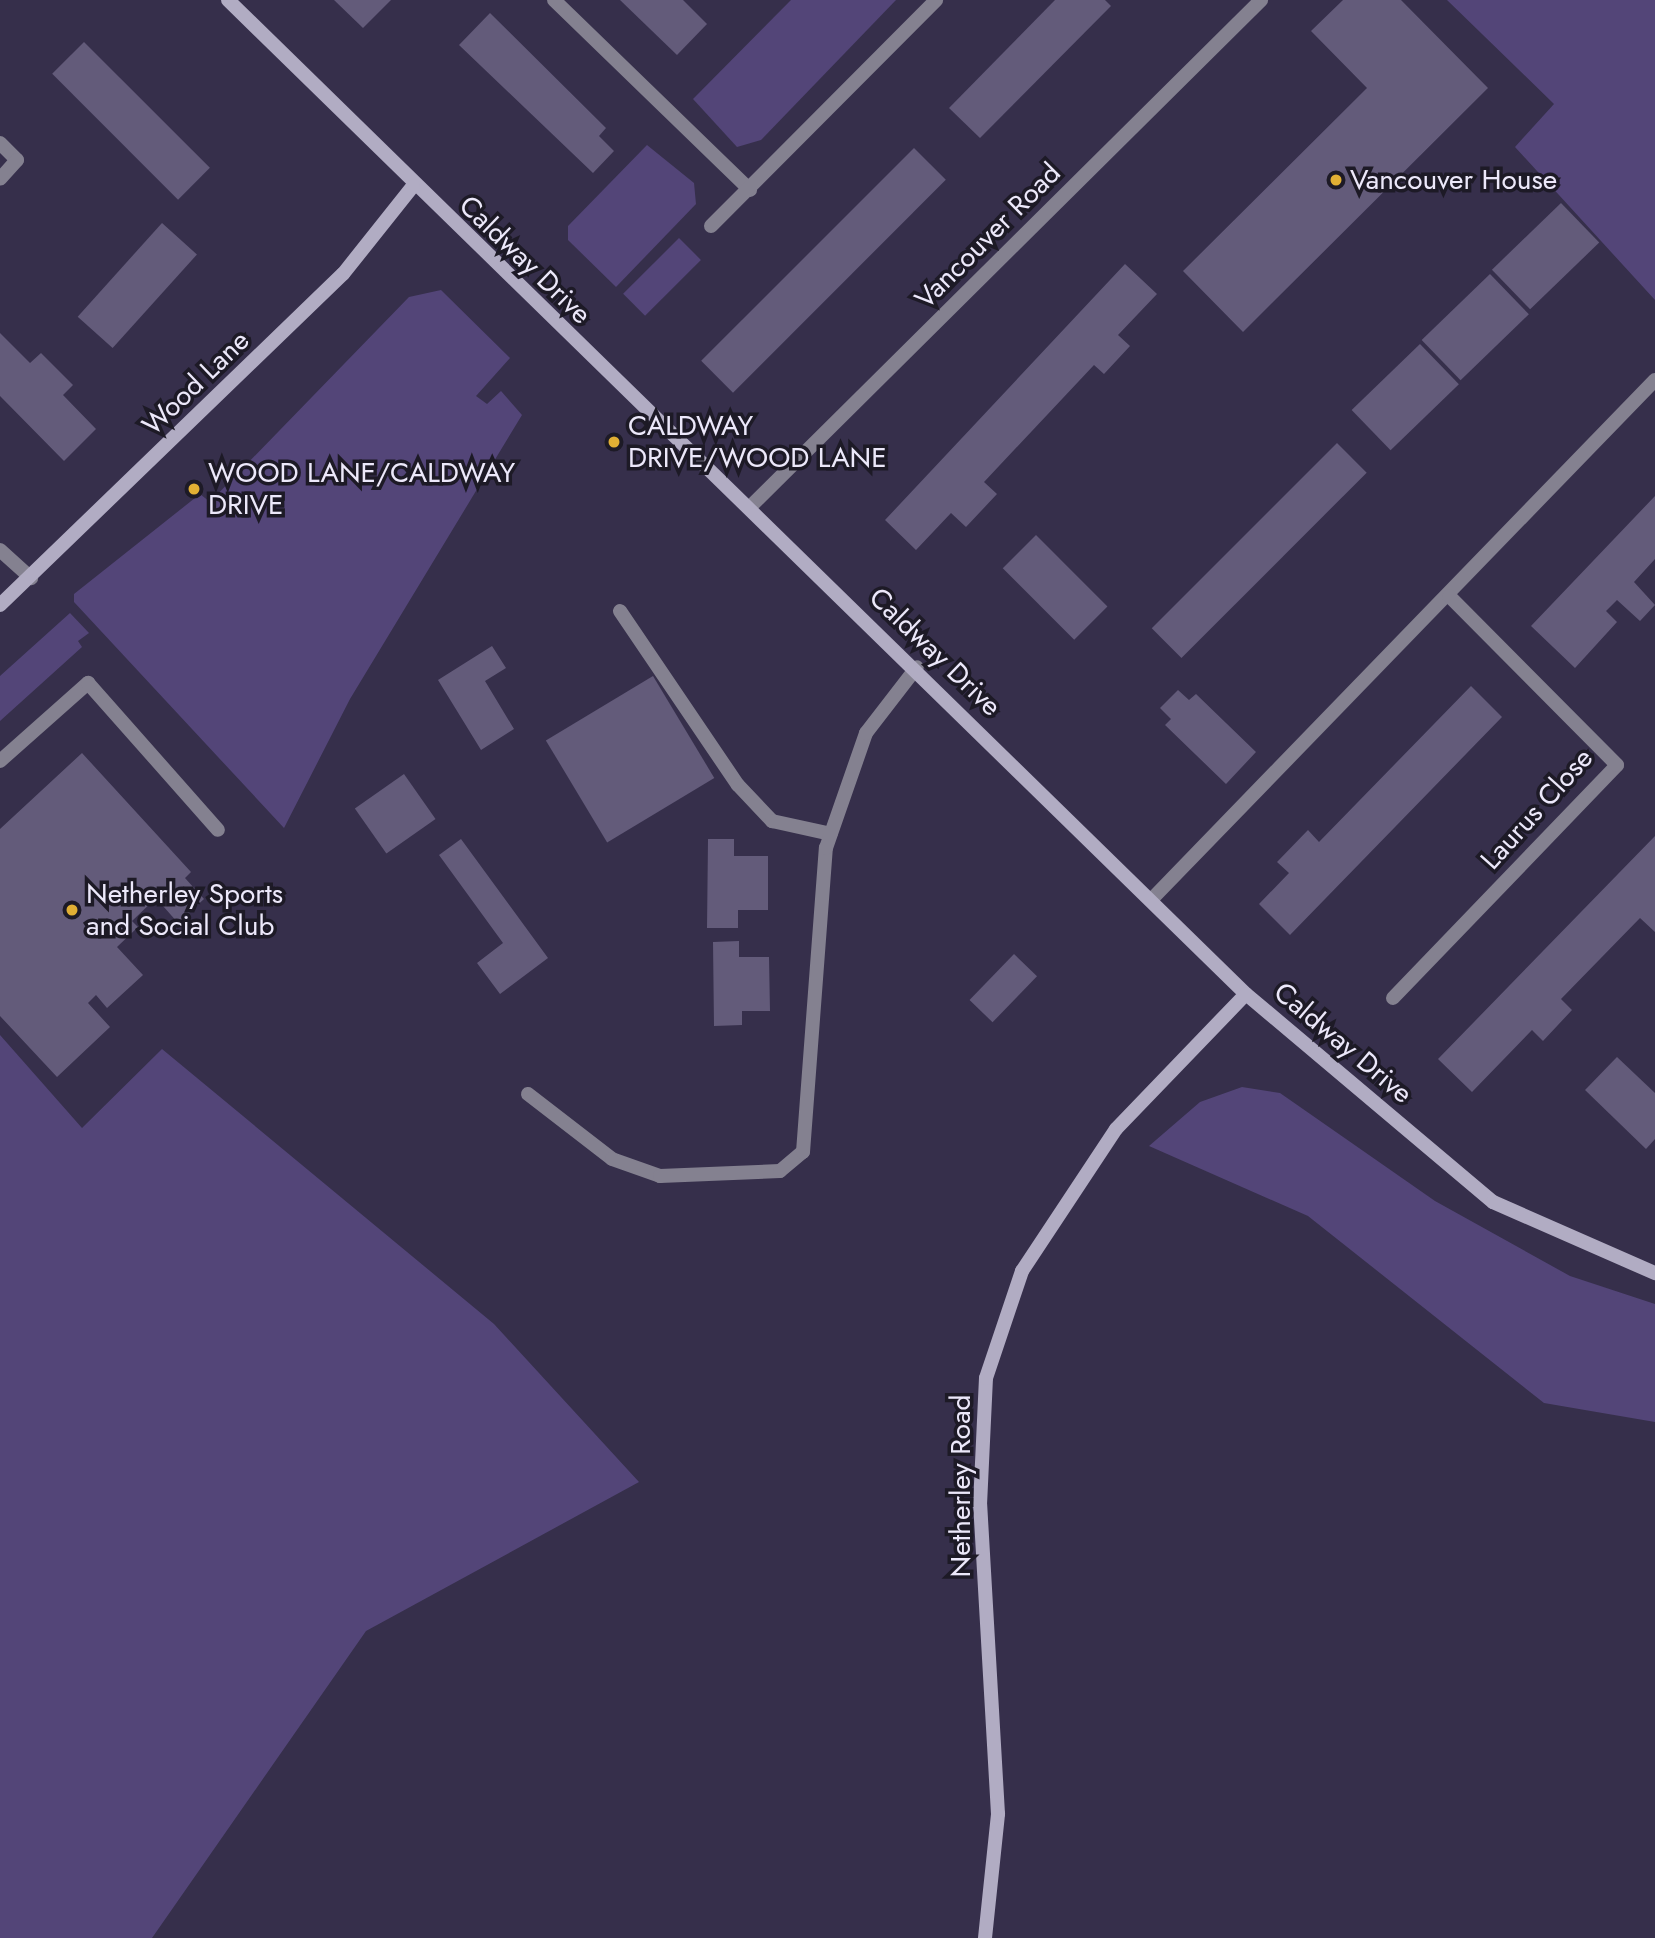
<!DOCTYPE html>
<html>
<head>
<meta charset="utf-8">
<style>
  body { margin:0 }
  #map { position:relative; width:1655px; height:1938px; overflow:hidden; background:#362f4b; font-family:Jost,sans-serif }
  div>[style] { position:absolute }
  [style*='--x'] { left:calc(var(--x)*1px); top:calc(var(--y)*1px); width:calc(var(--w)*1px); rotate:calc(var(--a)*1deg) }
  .green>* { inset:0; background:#534578; transform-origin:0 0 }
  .building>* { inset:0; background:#635b7a; transform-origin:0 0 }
  .lane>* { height:14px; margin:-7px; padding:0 7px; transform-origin:7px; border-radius:7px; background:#848190 }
  .street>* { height:14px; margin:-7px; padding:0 7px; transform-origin:7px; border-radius:7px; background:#848190 }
  .secondary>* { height:14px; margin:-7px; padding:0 7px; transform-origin:7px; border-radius:7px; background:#b1acc3 }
  .dots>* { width:19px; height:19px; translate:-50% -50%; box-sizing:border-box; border:4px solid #1d1a26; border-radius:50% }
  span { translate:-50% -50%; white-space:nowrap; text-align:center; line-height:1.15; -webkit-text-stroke:7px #1d1a26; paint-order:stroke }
  .poi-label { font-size:28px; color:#ece8fa }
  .left { translate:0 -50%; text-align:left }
  .street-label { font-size:28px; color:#ece8fa }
</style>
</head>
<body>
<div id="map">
  <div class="green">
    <i style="clip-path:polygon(791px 0,896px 0,761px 140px,737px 147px,693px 99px)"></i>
    <i style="clip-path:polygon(1447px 0,1655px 0,1655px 300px,1515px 147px,1554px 104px)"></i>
    <i style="clip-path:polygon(647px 145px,694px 183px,696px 204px,616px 287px,568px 240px,568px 226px)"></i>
    <i style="left:679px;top:238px;width:31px;height:79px;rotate:45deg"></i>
    <i style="clip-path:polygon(441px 290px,510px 358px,476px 396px,487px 404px,501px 391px,522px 415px,350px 699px,284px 828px,74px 602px,74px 594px,200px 494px,210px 502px,409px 297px)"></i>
    <i style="clip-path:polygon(70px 613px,89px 633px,78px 641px,82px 647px,0 721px,0 676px)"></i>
    <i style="clip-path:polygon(0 1035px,82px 1128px,162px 1049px,494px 1324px,639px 1482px,366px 1631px,152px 1938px,0 1938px)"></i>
    <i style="clip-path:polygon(1242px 1087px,1280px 1093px,1435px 1201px,1570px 1276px,1655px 1304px,1655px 1422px,1544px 1403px,1308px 1216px,1149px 1146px,1200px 1102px)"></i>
  </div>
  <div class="building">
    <i style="clip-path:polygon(334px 0,391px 0,363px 28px)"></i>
    <i style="clip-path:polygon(620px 0,683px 0,707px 24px,677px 55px)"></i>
    <i style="clip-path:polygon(1055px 0,1105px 0,1111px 6px,980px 138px,949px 108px)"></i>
    <i style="clip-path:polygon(1343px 0,1401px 0,1488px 88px,1243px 332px,1183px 271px,1367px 88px,1311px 31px)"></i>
    <i style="clip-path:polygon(490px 13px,606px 128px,599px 136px,614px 151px,593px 173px,459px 45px)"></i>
    <i style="left:84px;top:42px;width:178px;height:45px;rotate:45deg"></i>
    <i style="left:914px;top:148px;width:45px;height:301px;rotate:45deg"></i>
    <i style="left:1561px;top:203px;width:55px;height:96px;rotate:46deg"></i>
    <i style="left:162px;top:223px;width:47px;height:126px;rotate:42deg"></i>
    <i style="clip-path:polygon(1125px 264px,1157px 294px,1118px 335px,1130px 346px,1104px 374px,1094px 365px,984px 482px,997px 494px,966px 527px,951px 513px,916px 550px,885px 520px)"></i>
    <i style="left:1490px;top:274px;width:56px;height:95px;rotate:46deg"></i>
    <i style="clip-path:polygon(0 333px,30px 363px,41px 353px,73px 385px,63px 395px,96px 429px,64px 461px,0 396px)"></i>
    <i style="left:1420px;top:344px;width:56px;height:95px;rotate:46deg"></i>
    <i style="left:1337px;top:443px;width:42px;height:262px;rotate:45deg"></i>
    <i style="clip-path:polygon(1655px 496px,1655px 559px,1634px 582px,1655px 605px,1640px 621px,1617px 600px,1606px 611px,1617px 622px,1575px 668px,1531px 626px)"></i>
    <i style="left:1036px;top:535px;width:101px;height:47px;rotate:45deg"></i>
    <i style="clip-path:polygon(492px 646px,506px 668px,485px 681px,514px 729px,481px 750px,438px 680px)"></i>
    <i style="left:653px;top:676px;width:119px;height:125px;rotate:59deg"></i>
    <i style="clip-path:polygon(1471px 686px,1502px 717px,1290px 935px,1259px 904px,1289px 873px,1277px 862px,1308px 830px,1319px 842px)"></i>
    <i style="clip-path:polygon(1178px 690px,1189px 700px,1196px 694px,1256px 752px,1226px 784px,1165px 725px,1171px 719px,1160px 708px)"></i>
    <i style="clip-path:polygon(82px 753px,191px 872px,185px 878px,204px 899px,178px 923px,156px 898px,132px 921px,138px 927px,117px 947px,143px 975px,107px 1008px,96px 995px,88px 1003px,110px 1027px,57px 1077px,0 1016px,0 829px)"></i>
    <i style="left:404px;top:774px;width:55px;height:60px;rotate:55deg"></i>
    <i style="clip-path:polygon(1655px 836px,1655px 932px,1640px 918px,1561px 999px,1572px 1010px,1543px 1041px,1532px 1030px,1472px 1092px,1438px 1059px)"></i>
    <i style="clip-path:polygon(461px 839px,548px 958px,500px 994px,477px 963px,503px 943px,439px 855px)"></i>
    <i style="clip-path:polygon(708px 839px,734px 839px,734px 856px,768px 856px,768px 910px,738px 910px,738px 928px,707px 928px)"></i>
    <i style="clip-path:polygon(739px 941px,739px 957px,769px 957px,770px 1011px,742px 1011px,742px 1025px,714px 1026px,713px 942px)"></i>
    <i style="left:1014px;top:954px;width:32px;height:64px;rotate:44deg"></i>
    <i style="clip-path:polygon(1617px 1057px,1655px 1093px,1655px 1139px,1646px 1149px,1585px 1090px)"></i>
  </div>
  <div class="lane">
    <i style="--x:620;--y:611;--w:210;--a:55.9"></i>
    <i style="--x:738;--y:785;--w:50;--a:46.6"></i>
    <i style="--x:772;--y:821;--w:60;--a:12.4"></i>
    <i style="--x:0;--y:761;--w:118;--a:-41.6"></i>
    <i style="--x:88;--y:683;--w:196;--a:48.5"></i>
    <i style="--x:528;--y:1094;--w:106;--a:37.7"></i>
    <i style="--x:612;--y:1159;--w:51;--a:19.5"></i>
    <i style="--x:660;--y:1176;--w:120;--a:-2.4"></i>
    <i style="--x:780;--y:1171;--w:30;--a:-40"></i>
    <i style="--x:803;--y:1152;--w:305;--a:-85.7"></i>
    <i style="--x:826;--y:848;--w:122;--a:-70.8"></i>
    <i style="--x:866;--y:733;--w:83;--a:-52.3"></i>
  </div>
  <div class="street">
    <i style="--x:554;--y:0;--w:273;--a:44.1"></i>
    <i style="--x:0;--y:143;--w:24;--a:45"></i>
    <i style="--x:17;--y:160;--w:25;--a:132"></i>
    <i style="--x:711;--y:226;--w:319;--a:-45.1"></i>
    <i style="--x:750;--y:507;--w:720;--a:-44.77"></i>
    <i style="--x:0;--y:550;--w:42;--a:42.1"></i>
    <i style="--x:1151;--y:900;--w:724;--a:-45.9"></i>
    <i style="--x:1393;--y:998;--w:323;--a:-46.1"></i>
    <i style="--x:1617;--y:765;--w:238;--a:-134.8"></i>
  </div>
  <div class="secondary">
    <i style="--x:228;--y:0;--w:1423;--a:44.32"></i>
    <i style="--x:1246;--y:994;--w:323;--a:40.1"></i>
    <i style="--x:1493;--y:1202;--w:177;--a:23.7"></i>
    <i style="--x:0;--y:605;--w:477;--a:-44"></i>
    <i style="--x:343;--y:274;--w:112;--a:-51.5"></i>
    <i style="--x:985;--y:1938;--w:125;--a:-84"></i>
    <i style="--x:998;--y:1814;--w:310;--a:-93.3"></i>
    <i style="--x:980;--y:1505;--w:127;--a:-87.3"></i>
    <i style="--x:986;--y:1378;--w:113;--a:-71.4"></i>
    <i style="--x:1022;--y:1271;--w:170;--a:-56.5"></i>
    <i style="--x:1116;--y:1129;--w:187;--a:-46.1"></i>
  </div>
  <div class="dots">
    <i style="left:1336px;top:180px;background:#e1af34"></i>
    <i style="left:614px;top:442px;background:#e1af34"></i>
    <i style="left:194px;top:489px;background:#e1af34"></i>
    <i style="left:72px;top:910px;background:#e1af34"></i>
  </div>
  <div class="poi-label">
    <span class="left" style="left:1350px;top:180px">Vancouver House</span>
    <span class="left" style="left:628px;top:442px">CALDWAY<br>DRIVE/WOOD LANE</span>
    <span class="left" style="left:208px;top:489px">WOOD LANE/CALDWAY<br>DRIVE</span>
    <span class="left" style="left:86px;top:910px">Netherley Sports<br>and Social Club</span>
  </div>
  <div class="street-label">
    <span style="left:988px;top:236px;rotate:-45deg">Vancouver Road</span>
    <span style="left:525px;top:260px;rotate:44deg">Caldway Drive</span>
    <span style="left:196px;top:383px;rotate:-44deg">Wood Lane</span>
    <span style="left:935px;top:652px;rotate:44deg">Caldway Drive</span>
    <span style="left:1537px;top:809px;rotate:-48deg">Laurus Close</span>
    <span style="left:1343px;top:1043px;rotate:40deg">Caldway Drive</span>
    <span style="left:961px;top:1486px;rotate:-90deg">Netherley Road</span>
  </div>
</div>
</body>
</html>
